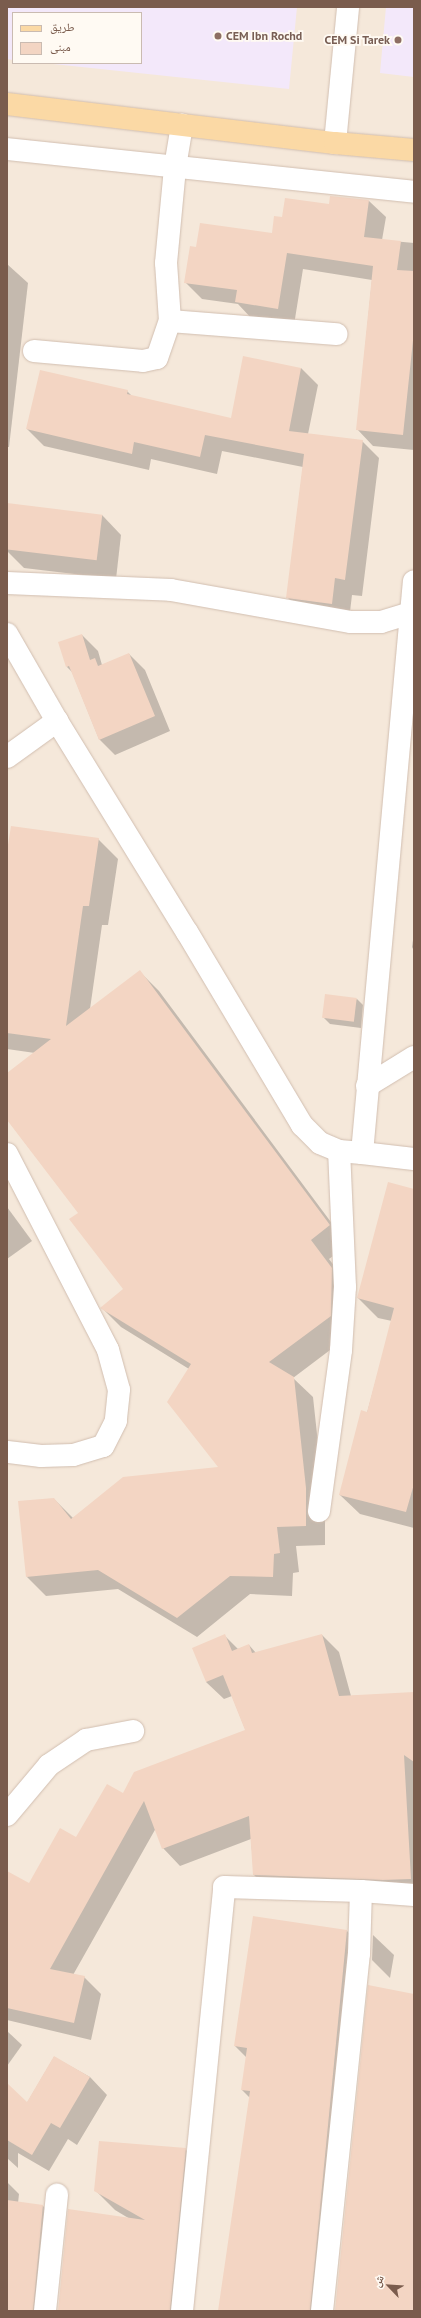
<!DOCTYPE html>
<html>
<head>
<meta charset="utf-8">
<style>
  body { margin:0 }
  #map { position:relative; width:421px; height:2318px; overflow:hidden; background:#fdf6ec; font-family:"PT Sans","Noto Naskh Arabic",sans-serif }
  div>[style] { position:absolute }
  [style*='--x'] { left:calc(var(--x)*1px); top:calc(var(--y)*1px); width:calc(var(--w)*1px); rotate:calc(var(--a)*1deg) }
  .residential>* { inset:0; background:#f5e8da }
  .education>* { inset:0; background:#f3e8fa }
  .shadow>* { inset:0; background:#0003 }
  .building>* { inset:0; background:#f3d5c3; transform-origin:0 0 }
  .roads { filter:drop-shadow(0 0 1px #d1beb0) drop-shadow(0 0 1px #d1beb0) }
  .minor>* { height:22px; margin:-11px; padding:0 11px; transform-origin:11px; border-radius:11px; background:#fff }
  .major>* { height:22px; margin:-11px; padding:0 11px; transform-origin:11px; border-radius:11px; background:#fbd9a5 }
  .dots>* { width:11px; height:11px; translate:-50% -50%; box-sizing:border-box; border:2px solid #fffaf3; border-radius:50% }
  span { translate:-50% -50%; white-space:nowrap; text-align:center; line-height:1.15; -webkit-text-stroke:3.5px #fffaf3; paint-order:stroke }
  .education-label { font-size:12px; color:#785e54; font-weight:700 }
  .left { translate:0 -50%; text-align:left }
  .right { translate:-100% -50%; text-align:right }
  .frame { position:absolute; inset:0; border:8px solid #7a5c4d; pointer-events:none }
  .legend { position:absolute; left:12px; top:12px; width:130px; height:52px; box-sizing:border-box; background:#fffaf3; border:1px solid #cabbb1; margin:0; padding:5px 7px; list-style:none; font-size:12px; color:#7a5c4d }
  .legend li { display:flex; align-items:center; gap:8px; height:20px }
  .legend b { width:20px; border:1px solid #cabbb1 }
  .north { position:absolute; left:369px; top:2266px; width:40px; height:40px; -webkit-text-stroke:3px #fffaf3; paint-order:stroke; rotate:295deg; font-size:11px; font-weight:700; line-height:16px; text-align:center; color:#7a5c4d }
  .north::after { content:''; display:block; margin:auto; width:14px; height:18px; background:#7a5c4d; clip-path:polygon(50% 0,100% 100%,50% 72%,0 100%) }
</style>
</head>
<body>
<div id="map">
  <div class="residential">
    <i style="clip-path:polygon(evenodd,7px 7px,414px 7px,414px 2311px,7px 2311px,7px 7px,13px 13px,141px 13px,141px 63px,13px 63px,13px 13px)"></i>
  </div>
  <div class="education">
    <i style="clip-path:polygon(7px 7px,297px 7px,289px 89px,44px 63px,141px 63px,141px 13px,13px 13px,13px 60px,7px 59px)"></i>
    <i style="clip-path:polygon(386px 7px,414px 7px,414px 77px,380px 73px)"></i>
  </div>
  <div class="shadow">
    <i style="clip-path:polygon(331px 197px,369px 201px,386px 217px,382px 240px,414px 243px,414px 450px,373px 446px,357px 429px,372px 280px,303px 269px,294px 325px,252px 319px,238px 304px,202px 299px,185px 282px,197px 248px,272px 234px,282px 218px,330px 205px)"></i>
    <i style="clip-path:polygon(7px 264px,28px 283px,9px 447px,7px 447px)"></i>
    <i style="clip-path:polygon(301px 368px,318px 385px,308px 434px,362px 441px,379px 458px,362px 596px,352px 595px,349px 620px,304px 614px,287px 597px,303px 467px,222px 451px,217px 474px,151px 459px,149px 470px,44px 446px,27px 429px,127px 391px,133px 397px,232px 419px)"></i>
    <i style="clip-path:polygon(102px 515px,121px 535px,116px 579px,24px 568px,7px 551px,7px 528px)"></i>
    <i style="clip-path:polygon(82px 635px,98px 651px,102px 665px,129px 654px,145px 670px,170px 731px,115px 755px,99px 739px,72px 672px,67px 667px)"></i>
    <i style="clip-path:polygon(98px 839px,118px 859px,108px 925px,102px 925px,90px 1009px,140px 972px,159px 991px,348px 1245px,329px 1259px,351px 1288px,350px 1335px,293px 1378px,313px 1397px,325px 1508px,325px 1545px,296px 1546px,299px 1572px,293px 1573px,292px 1596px,250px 1594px,197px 1637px,118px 1589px,46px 1596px,27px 1577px,54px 1499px,73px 1518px,220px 1468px,189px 1369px,121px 1327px,102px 1308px,124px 1289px,79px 1213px,7px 1119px,7px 1074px,35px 1053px,7px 1049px,7px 858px)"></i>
    <i style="clip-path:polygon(414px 933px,414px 951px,412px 947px)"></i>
    <i style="clip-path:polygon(357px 999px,363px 1005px,361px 1028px,330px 1024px,323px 1017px)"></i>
    <i style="clip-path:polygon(414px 1190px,414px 1528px,360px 1514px,340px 1495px,367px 1413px,392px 1321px,378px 1318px,358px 1298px)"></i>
    <i style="clip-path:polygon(7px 1207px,32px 1241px,7px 1259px)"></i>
    <i style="clip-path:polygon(224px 1635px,238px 1649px,249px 1645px,256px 1653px,322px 1635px,339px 1652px,351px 1696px,414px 1693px,414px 1896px,271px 1892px,254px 1875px,251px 1839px,180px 1866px,163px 1848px,156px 1828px,73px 1975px,84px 1977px,101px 1994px,91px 2040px,7px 2020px,7px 1873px,29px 1884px,124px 1794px,246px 1731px,232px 1696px,224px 1699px,206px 1682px)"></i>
    <i style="clip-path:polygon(347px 1931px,366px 1951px,330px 2311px,219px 2311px,250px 2098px,242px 2090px,247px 2058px,235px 2046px)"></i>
    <i style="clip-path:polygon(373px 1935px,394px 1955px,390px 1978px,372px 1960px)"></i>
    <i style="clip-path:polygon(7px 2031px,22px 2045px,7px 2066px)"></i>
    <i style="clip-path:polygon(54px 2057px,90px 2077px,107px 2095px,77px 2145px,68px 2139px,49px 2171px,18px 2153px,18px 2168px,7px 2158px,7px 2085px,27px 2103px)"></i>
    <i style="clip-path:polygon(185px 2149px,205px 2169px,190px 2311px,85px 2311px,130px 2219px,115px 2210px,96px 2191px)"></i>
    <i style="clip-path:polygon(7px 2182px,19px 2194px,18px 2203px,43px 2206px,62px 2225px,53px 2311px,7px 2311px)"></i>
  </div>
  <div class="building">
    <i style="clip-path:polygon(330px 196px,369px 200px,364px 237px,401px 241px,397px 270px,414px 271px,414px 331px,403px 435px,356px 430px,373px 266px,287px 253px,278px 309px,235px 302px,237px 290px,184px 283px,190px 246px,196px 247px,200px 223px,272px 233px,274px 216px,282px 217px,285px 198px,329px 204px)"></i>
    <i style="clip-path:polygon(243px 356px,301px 368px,289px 431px,363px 440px,345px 580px,335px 578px,332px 604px,286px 598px,304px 454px,205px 435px,200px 457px,134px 442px,132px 454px,26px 429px,40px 370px,128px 390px,127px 394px,231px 418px)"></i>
    <i style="left:7px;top:503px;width:96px;height:46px;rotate:7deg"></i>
    <i style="clip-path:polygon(82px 634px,90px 660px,95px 658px,98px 666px,129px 653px,155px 716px,99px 740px,69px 666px,66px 667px,58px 642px)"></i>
    <i style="clip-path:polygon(11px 826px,99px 838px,89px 906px,83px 906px,66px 1026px,140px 970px,330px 1225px,311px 1240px,332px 1268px,331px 1316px,269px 1362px,294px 1377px,306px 1488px,306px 1526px,277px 1527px,280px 1553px,274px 1554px,273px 1577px,230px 1576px,177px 1618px,98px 1570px,26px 1577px,18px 1501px,54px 1498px,71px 1519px,123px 1477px,218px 1467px,167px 1402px,191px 1364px,100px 1308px,123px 1289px,69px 1219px,78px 1213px,7px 1120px,7px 1073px,51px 1039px,7px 1033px,7px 851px)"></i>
    <i style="left:325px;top:994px;width:32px;height:24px;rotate:7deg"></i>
    <i style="clip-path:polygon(388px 1182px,414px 1189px,414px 1484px,406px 1512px,339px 1495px,361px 1410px,367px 1412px,394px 1308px,357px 1298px)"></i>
    <i style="clip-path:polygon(225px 1634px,232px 1651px,249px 1644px,252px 1653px,322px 1634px,339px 1696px,414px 1692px,414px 1762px,404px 1755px,411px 1879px,383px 1880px,253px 1875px,249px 1816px,162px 1849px,144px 1801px,50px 1969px,85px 1976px,74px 2023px,7px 2008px,7px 1871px,29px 1883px,60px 1828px,76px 1837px,107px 1784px,123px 1793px,134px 1772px,245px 1730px,223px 1675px,206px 1682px,192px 1648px)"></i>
    <i style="clip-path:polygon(253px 1916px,347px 1930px,310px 2311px,218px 2311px,250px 2091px,241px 2090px,247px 2048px,234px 2046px)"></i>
    <i style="clip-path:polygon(368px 1985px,414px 1994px,414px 2311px,335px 2311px)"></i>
    <i style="clip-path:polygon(54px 2056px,90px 2077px,60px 2128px,51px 2123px,32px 2155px,7px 2140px,7px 2083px,27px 2102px)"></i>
    <i style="clip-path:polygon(99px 2141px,186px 2148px,170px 2311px,58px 2311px,68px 2209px,145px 2220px,94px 2191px)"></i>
    <i style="clip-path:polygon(7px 2200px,43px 2205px,33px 2311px,7px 2311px)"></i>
  </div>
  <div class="roads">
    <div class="minor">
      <i style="--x:335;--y:143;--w:137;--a:-84.5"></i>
      <i style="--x:7;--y:149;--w:409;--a:6"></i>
      <i style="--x:170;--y:321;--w:167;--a:4.5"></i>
      <i style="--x:34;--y:351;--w:109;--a:5.2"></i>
      <i style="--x:143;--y:361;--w:14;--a:-12"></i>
      <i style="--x:157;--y:358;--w:39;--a:-71"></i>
      <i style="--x:170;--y:321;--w:58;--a:-93.9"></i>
      <i style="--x:166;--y:263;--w:96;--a:-84.6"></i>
      <i style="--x:175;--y:167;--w:43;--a:-80.5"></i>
      <i style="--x:7;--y:583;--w:164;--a:2.4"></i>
      <i style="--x:171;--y:590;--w:183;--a:10.1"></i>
      <i style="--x:351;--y:622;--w:30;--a:0"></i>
      <i style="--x:381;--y:622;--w:30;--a:-17"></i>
      <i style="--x:7;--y:634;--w:100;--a:60.1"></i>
      <i style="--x:57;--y:721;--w:248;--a:58.4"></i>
      <i style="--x:187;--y:932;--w:225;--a:59.2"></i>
      <i style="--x:302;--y:1125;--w:25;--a:45"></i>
      <i style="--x:320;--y:1143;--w:21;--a:23"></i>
      <i style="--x:339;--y:1151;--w:23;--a:5"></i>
      <i style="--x:362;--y:1153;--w:574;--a:-84.81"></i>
      <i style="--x:7;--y:757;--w:62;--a:-35.8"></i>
      <i style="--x:367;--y:1086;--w:55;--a:-31.7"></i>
      <i style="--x:362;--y:1153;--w:52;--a:6.6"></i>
      <i style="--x:7;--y:1154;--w:220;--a:62.7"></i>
      <i style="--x:108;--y:1350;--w:41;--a:74.6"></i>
      <i style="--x:119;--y:1390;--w:31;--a:96"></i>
      <i style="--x:116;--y:1421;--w:28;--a:117"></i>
      <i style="--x:103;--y:1446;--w:31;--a:163"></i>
      <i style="--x:73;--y:1455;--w:32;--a:178"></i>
      <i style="--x:41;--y:1456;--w:34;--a:-173"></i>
      <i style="--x:319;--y:1511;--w:162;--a:-82.2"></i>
      <i style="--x:341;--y:1350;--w:63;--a:-86.4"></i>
      <i style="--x:345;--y:1287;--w:136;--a:-92.5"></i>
      <i style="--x:7;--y:1815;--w:65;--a:-50"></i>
      <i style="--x:49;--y:1765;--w:45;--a:-34"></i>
      <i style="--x:86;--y:1740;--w:48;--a:-10.8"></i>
      <i style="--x:45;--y:2311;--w:117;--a:-84.1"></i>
      <i style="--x:182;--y:2311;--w:426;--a:-84.3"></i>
      <i style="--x:224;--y:1887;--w:137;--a:1.7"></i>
      <i style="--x:361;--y:1891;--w:53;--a:4.3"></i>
      <i style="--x:322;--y:2311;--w:359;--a:-84.1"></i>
      <i style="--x:359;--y:1954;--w:63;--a:-88.2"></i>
    </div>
    <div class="major">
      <i style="--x:7;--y:104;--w:330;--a:6.8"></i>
      <i style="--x:335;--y:143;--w:79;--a:5.1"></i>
    </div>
  </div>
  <div class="dots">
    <i style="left:218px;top:36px;background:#8d6e63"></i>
    <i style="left:398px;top:40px;background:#8d6e63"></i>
  </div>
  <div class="education-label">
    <span class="left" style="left:226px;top:36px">CEM Ibn Rochd</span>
    <span class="right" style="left:390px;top:40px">CEM Si Tarek</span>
  </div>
  <div class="frame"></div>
  <ul class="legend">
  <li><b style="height:5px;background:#fbd9a5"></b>طريق</li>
  <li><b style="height:11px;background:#f3d5c3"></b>مبنى</li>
  </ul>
  <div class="north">ش</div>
</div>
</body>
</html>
